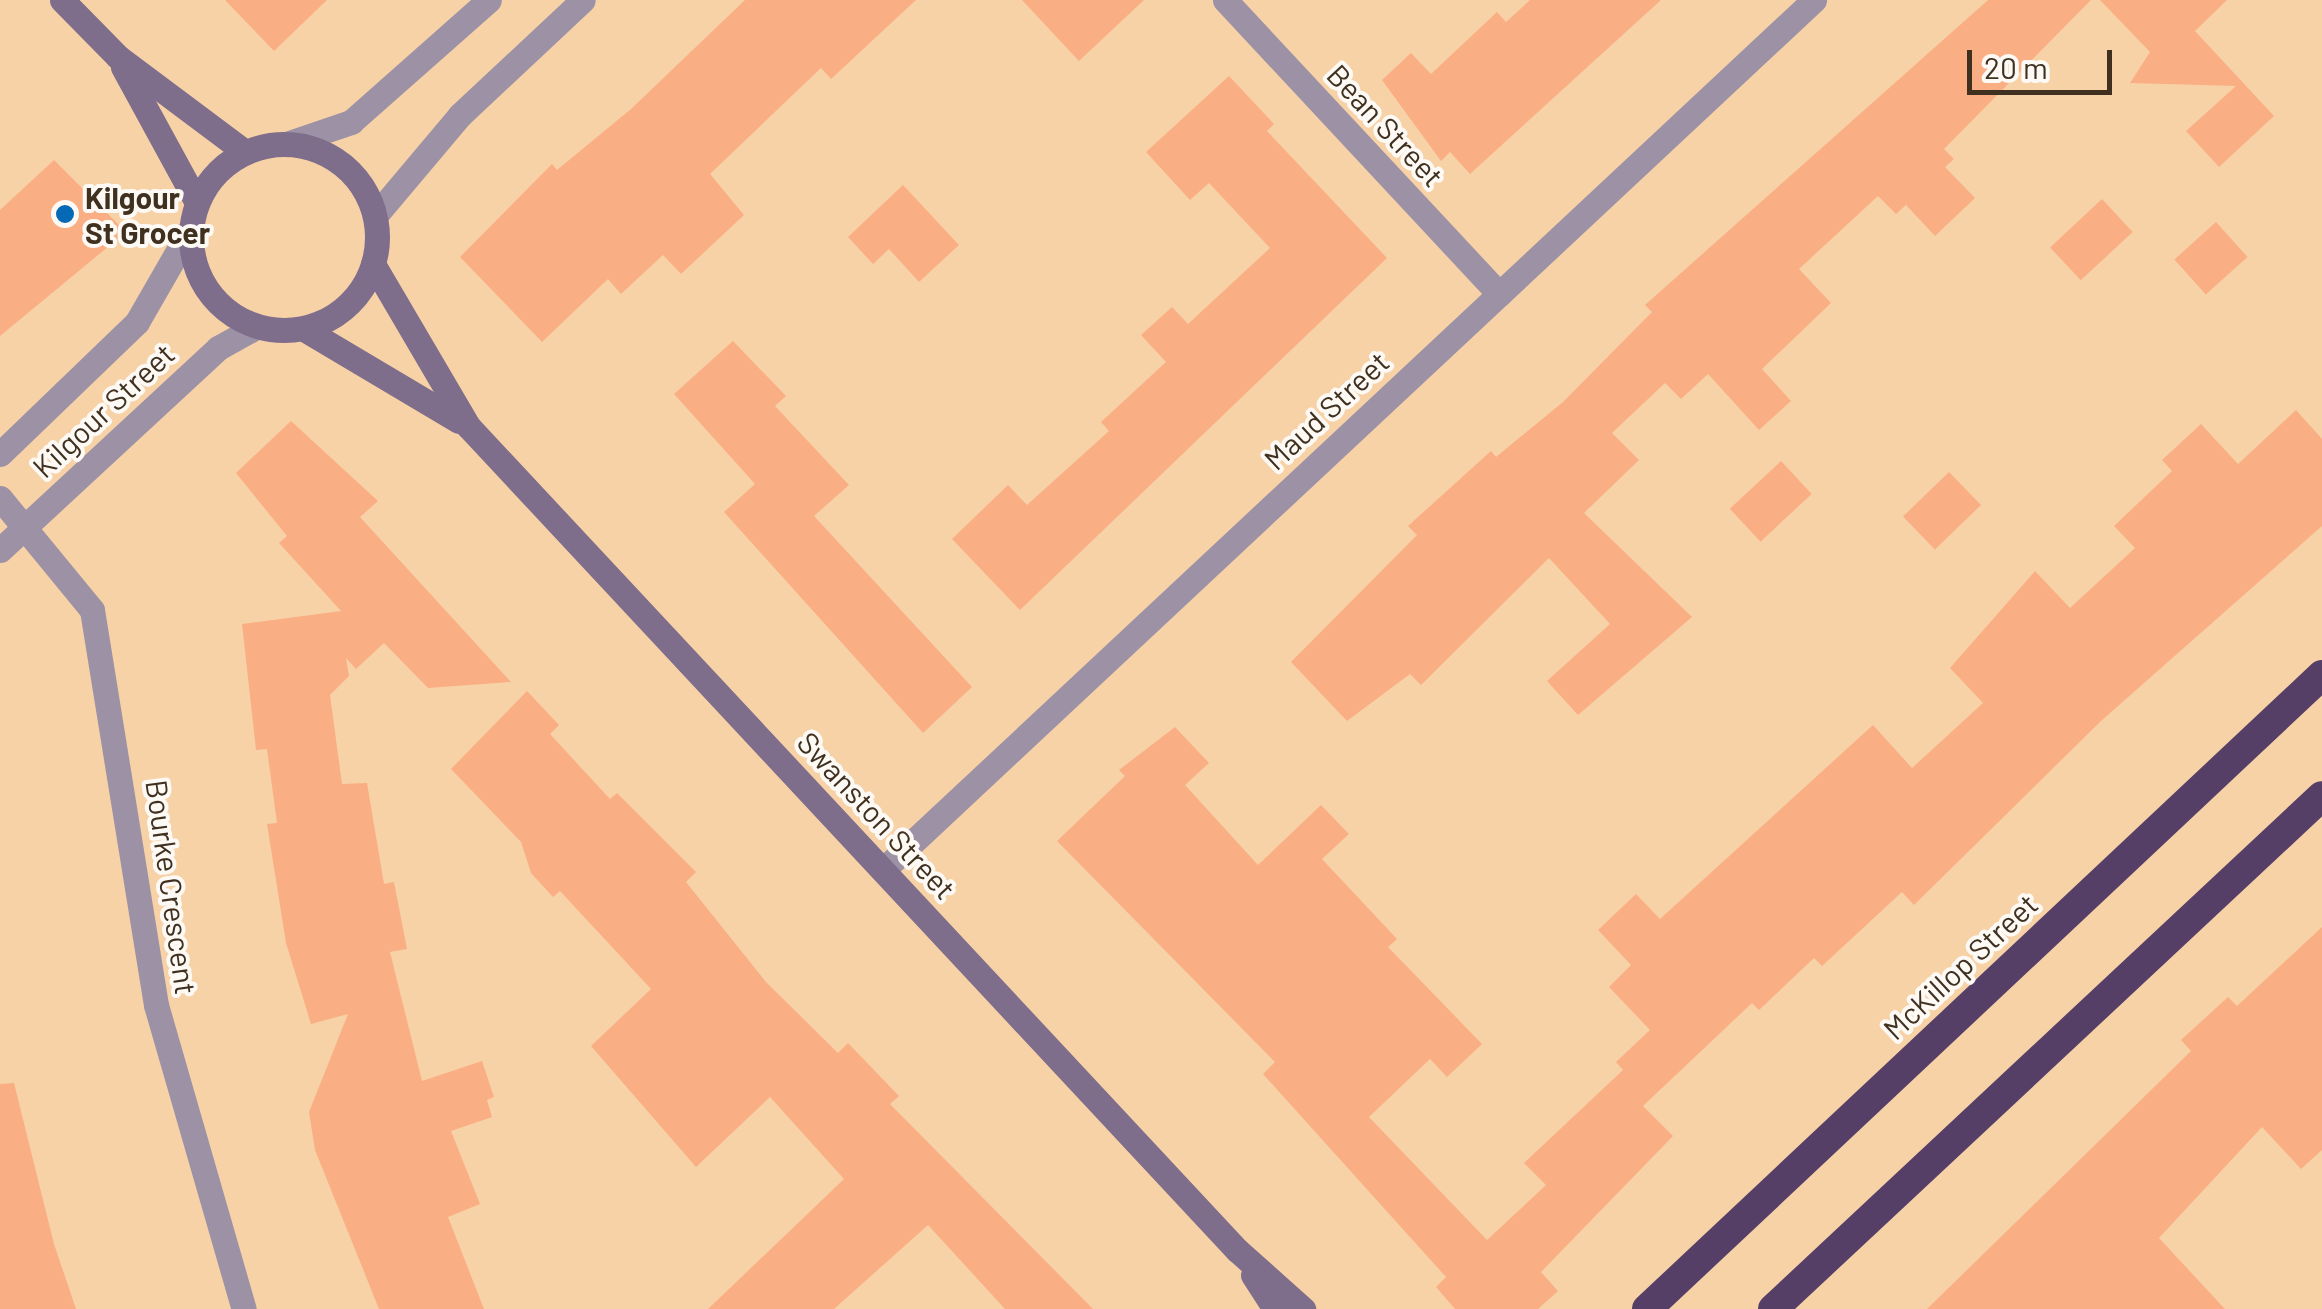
<!DOCTYPE html>
<html>
<head>
<meta charset="utf-8">
<style>
  body { margin:0 }
  #map { position:relative; width:2322px; height:1309px; overflow:hidden; background:#f8d2a7; font-family:Barlow,sans-serif }
  div>[style] { position:absolute }
  [style*='--x'] { left:calc(var(--x)*1px); top:calc(var(--y)*1px); width:calc(var(--w)*1px); rotate:calc(var(--a)*1deg) }
  .building>* { inset:0; background:#faae83; transform-origin:0 0 }
  .street>* { height:25px; margin:-12.5px; padding:0 12.5px; transform-origin:12.5px; border-radius:12.5px; background:#9c91a5 }
  .secondary>* { height:25px; margin:-12.5px; padding:0 12.5px; transform-origin:12.5px; border-radius:12.5px; background:#7e6d8b }
  .secondary>.ring { margin:-12.5px; padding:0; box-sizing:content-box; background:none; border:25px solid #7e6d8b; border-radius:50% }
  .highway>* { height:30px; margin:-15px; padding:0 15px; transform-origin:15px; border-radius:15px; background:#563f67 }
  .dots>* { width:28px; height:28px; translate:-50% -50%; box-sizing:border-box; border:5px solid #fdf9f5; border-radius:50% }
  span { translate:-50% -50%; white-space:nowrap; text-align:center; line-height:1.15; -webkit-text-stroke:8px #fdf9f5; paint-order:stroke }
  .street-label { font-size:30px; color:#3f301f }
  .poi-label { font-size:30px; color:#3f301f; font-weight:700 }
  .left { translate:0 -50%; text-align:left }
  .scale { position:absolute; left:1967px; top:50px; width:145px; height:45px; box-sizing:border-box; border:5px solid #3f301f; border-top:0; padding-left:12px; font-size:30px; line-height:35px; white-space:nowrap; color:#3f301f; -webkit-text-stroke:8px #fdf9f5; paint-order:stroke }
</style>
</head>
<body>
<div id="map">
  <div class="building">
    <i style="clip-path:polygon(225px 0,327px 0,274px 51px)"></i>
    <i style="clip-path:polygon(745px 0,916px 0,831px 79px,821px 68px,710px 174px,744px 215px,681px 274px,663px 255px,621px 294px,608px 279px,542px 342px,460px 257px,552px 164px,557px 170px,631px 109px)"></i>
    <i style="clip-path:polygon(1022px 0,1144px 0,1079px 61px)"></i>
    <i style="clip-path:polygon(1530px 0,1661px 0,1470px 174px,1450px 152px,1441px 161px,1382px 80px,1411px 53px,1431px 74px,1497px 12px,1506px 22px)"></i>
    <i style="clip-path:polygon(1988px 0,2091px 0,1944px 149px,1954px 159px,1945px 167px,1975px 198px,1935px 236px,1906px 205px,1896px 214px,1878px 196px,1799px 269px,1831px 303px,1762px 369px,1791px 401px,1759px 430px,1708px 374px,1681px 399px,1665px 383px,1612px 433px,1639px 460px,1584px 513px,1692px 617px,1578px 715px,1547px 681px,1610px 624px,1549px 558px,1421px 685px,1410px 674px,1347px 721px,1291px 662px,1417px 535px,1408px 526px,1491px 451px,1496px 457px,1563px 402px,1652px 312px,1645px 305px)"></i>
    <i style="clip-path:polygon(2100px 0,2227px 0,2195px 31px,2274px 116px,2219px 167px,2186px 131px,2236px 86px,2130px 83px,2150px 52px)"></i>
    <i style="clip-path:polygon(1229px 76px,1274px 124px,1267px 131px,1387px 258px,1020px 610px,952px 539px,1008px 485px,1027px 505px,1109px 431px,1101px 422px,1166px 362px,1141px 335px,1172px 307px,1188px 324px,1270px 248px,1209px 183px,1190px 200px,1146px 152px)"></i>
    <i style="clip-path:polygon(54px 160px,126px 232px,0 336px,0 210px)"></i>
    <i style="clip-path:polygon(903px 185px,959px 245px,919px 282px,889px 249px,873px 264px,848px 237px)"></i>
    <i style="left:2102px;top:199px;width:45px;height:71px;rotate:47deg"></i>
    <i style="left:2216px;top:222px;width:47px;height:56px;rotate:48deg"></i>
    <i style="clip-path:polygon(733px 341px,786px 396px,775px 406px,849px 485px,814px 516px,972px 687px,923px 733px,724px 512px,755px 484px,674px 394px)"></i>
    <i style="clip-path:polygon(2296px 410px,2322px 439px,2322px 526px,2101px 721px,1914px 905px,1902px 892px,1822px 966px,1814px 958px,1759px 1010px,1752px 1003px,1643px 1106px,1673px 1136px,1541px 1272px,1558px 1291px,1538px 1309px,1455px 1309px,1436px 1287px,1446px 1277px,1263px 1074px,1275px 1062px,1057px 841px,1125px 776px,1119px 770px,1175px 727px,1209px 763px,1185px 785px,1258px 865px,1321px 805px,1349px 834px,1322px 859px,1397px 939px,1388px 947px,1482px 1044px,1447px 1077px,1430px 1059px,1369px 1117px,1487px 1240px,1546px 1185px,1524px 1163px,1623px 1070px,1616px 1062px,1650px 1030px,1609px 987px,1631px 965px,1598px 930px,1636px 894px,1660px 919px,1873px 725px,1912px 768px,1983px 703px,1950px 668px,2035px 571px,2070px 608px,2135px 548px,2114px 526px,2172px 471px,2162px 460px,2201px 424px,2238px 464px)"></i>
    <i style="clip-path:polygon(291px 421px,378px 501px,360px 517px,511px 682px,428px 688px,384px 643px,356px 669px,346px 658px,349px 676px,330px 695px,342px 784px,367px 783px,384px 884px,394px 882px,407px 949px,390px 952px,422px 1081px,482px 1061px,494px 1097px,487px 1100px,492px 1117px,451px 1131px,480px 1204px,448px 1217px,484px 1309px,379px 1309px,315px 1150px,309px 1112px,348px 1014px,311px 1024px,286px 943px,267px 824px,277px 823px,267px 749px,256px 750px,242px 624px,341px 611px,279px 543px,287px 536px,236px 473px)"></i>
    <i style="left:1781px;top:461px;width:45px;height:70px;rotate:47deg"></i>
    <i style="left:1949px;top:472px;width:46px;height:64px;rotate:46deg"></i>
    <i style="clip-path:polygon(527px 691px,559px 725px,550px 734px,610px 799px,617px 793px,696px 872px,686px 882px,766px 982px,838px 1053px,848px 1043px,899px 1096px,890px 1104px,1093px 1309px,1005px 1309px,928px 1225px,834px 1309px,708px 1309px,844px 1179px,770px 1097px,696px 1167px,591px 1046px,651px 989px,560px 891px,553px 897px,531px 873px,521px 842px,451px 769px)"></i>
    <i style="clip-path:polygon(2322px 927px,2322px 1150px,2301px 1169px,2262px 1127px,2159px 1238px,2225px 1309px,1927px 1309px,2191px 1051px,2181px 1040px,2228px 997px,2237px 1006px)"></i>
    <i style="clip-path:polygon(14px 1083px,54px 1244px,76px 1309px,0 1309px,0 1084px)"></i>
  </div>
  <div class="street">
    <i style="--x:1225;--y:0;--w:402;--a:47"></i>
    <i style="--x:286;--y:144;--w:69;--a:-18.7"></i>
    <i style="--x:351;--y:122;--w:184;--a:-41.5"></i>
    <i style="--x:375;--y:216;--w:132;--a:-49.9"></i>
    <i style="--x:460;--y:115;--w:168;--a:-43.1"></i>
    <i style="--x:0;--y:454;--w:190;--a:-43.9"></i>
    <i style="--x:137;--y:322;--w:108;--a:-60.1"></i>
    <i style="--x:0;--y:498;--w:145;--a:50.6"></i>
    <i style="--x:92;--y:610;--w:400;--a:80.8"></i>
    <i style="--x:156;--y:1005;--w:316;--a:73.9"></i>
    <i style="--x:0;--y:550;--w:297;--a:-42.8"></i>
    <i style="--x:218;--y:348;--w:43;--a:-28.9"></i>
    <i style="--x:884;--y:869;--w:1273;--a:-43.06"></i>
  </div>
  <div class="secondary">
    <i style="--x:62;--y:0;--w:80;--a:45.5"></i>
    <i style="--x:118;--y:57;--w:159;--a:36.8"></i>
    <i style="--x:123;--y:67;--w:155;--a:61.4"></i>
    <i class="ring" style="left:191px;top:144px;width:161px;height:161px"></i>
    <i style="--x:373;--y:264;--w:188;--a:59.6"></i>
    <i style="--x:468;--y:426;--w:1127;--a:46.98"></i>
    <i style="--x:1237;--y:1250;--w:89;--a:41.8"></i>
    <i style="--x:304;--y:329;--w:180;--a:30.7"></i>
    <i style="--x:1253;--y:1275;--w:40;--a:57.1"></i>
  </div>
  <div class="highway">
    <i style="--x:1647;--y:1309;--w:926;--a:-43.21"></i>
    <i style="--x:1773;--y:1309;--w:751;--a:-43.06"></i>
  </div>
  <div class="dots">
    <i style="left:65px;top:214px;background:#0569b6"></i>
  </div>
  <div class="street-label">
    <span style="left:1386px;top:125px;rotate:47deg">Bean Street</span>
    <span style="left:103px;top:410px;rotate:-43deg">Kilgour Street</span>
    <span style="left:1326px;top:410px;rotate:-43deg">Maud Street</span>
    <span style="left:877px;top:815px;rotate:47deg">Swanston Street</span>
    <span style="left:172px;top:887px;rotate:82deg">Bourke Crescent</span>
    <span style="left:1960px;top:966px;rotate:-43deg">McKillop Street</span>
  </div>
  <div class="poi-label">
    <span class="left" style="left:85px;top:214px">Kilgour<br>St Grocer</span>
  </div>
  <div class="scale">20 m</div>
</div>
</body>
</html>
